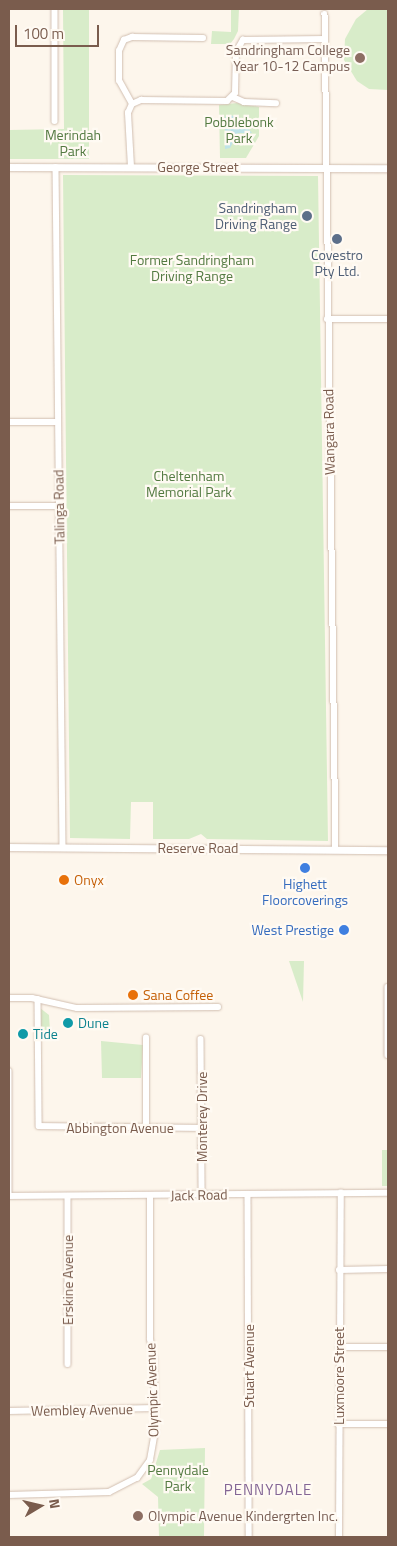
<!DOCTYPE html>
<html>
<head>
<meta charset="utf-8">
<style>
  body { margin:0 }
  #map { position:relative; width:397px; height:1546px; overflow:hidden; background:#fdf6ec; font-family:"Titillium Web",sans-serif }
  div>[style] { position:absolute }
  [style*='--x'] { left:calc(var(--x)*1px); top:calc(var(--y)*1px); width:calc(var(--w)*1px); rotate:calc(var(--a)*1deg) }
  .green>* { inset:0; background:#d8ecc9; transform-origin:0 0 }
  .water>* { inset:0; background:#bfe3e8 }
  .roads { filter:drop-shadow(0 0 1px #d1beb0) drop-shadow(0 0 1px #d1beb0) }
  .minor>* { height:5.5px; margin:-2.75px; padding:0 2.75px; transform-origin:2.75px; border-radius:2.75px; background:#fff }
  .tertiary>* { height:7px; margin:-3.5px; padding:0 3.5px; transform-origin:3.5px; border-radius:3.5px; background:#fff }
  .dots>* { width:14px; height:14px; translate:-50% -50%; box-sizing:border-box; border:2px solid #fffaf3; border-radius:50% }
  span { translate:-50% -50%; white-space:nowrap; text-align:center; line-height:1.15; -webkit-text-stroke:4.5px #fffaf3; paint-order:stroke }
  .education-label { font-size:14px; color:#785e54 }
  .right { translate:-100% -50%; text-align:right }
  .left { translate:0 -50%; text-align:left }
  .park-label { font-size:14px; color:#537a41 }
  .street-label { font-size:14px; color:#7a5c4d }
  .service-label { font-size:14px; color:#4e5e75 }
  .food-label { font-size:14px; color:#c56008 }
  .shop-label { font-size:14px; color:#366cbe }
  .culture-label { font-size:14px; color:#0d838f }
  .neighbourhood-label { font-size:15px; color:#846695; letter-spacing:1px }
  .frame { position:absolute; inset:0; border:10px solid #7a5c4d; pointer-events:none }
  .north { position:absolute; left:15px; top:1481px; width:50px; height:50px; -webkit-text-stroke:4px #fffaf3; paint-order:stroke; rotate:81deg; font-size:14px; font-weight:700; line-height:20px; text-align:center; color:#7a5c4d }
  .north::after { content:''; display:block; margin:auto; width:18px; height:22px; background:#7a5c4d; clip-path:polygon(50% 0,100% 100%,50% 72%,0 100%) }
  .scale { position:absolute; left:15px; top:25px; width:84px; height:22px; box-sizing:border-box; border:2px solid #7a5c4d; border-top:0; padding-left:6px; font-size:15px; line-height:18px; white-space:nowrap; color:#7a5c4d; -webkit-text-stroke:4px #fffaf3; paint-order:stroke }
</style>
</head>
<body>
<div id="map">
  <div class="green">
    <i style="clip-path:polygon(63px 9px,89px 9px,89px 159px,9px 159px,9px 130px,64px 129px)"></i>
    <i style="clip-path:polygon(231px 9px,239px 9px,238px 31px,234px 39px,230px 44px,211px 44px,212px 31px,231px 32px)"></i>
    <i style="clip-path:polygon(368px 9px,388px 9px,388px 90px,369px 89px,357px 81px,344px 60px,345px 39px,356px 19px)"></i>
    <i style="clip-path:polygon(237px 103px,259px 107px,259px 136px,246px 158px,220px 158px,219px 105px)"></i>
    <i style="clip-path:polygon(63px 175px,318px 176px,328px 841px,207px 839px,201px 834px,189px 839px,153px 839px,153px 802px,131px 802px,130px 839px,70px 838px)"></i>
    <i style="clip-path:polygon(289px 961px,304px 961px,303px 1002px)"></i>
    <i style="clip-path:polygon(40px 1008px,49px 1015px,50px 1031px,41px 1029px)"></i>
    <i style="clip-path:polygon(101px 1041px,143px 1045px,141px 1078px,102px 1078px)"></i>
    <i style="left:382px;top:1150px;width:6px;height:36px"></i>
    <i style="clip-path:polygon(205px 1448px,204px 1537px,159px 1537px,158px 1497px,142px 1484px,151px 1479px,160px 1450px)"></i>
  </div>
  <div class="water">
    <i style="clip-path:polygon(230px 115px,239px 118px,252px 133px,238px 133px,230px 148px,225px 149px,225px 117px)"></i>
  </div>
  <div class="roads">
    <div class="minor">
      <i style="--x:55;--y:9;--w:112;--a:90"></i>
      <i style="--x:325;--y:14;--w:835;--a:89.25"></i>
      <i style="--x:233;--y:97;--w:12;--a:24"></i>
      <i style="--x:244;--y:102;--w:32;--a:2"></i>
      <i style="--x:132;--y:104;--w:26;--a:-119"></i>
      <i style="--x:119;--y:81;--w:30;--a:-90"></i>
      <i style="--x:119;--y:51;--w:12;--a:-66"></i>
      <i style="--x:124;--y:40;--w:9;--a:-21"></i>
      <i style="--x:132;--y:37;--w:71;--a:0.8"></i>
      <i style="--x:56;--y:167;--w:680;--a:89.41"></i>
      <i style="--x:131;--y:167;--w:54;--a:-93.2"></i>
      <i style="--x:128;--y:113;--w:10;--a:-66"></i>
      <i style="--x:132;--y:104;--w:10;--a:-24"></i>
      <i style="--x:141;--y:100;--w:86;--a:0.7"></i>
      <i style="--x:227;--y:101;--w:11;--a:-45"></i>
      <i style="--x:235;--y:93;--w:41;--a:-88.6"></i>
      <i style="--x:236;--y:52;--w:14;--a:-60"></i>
      <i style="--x:243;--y:40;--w:82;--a:-0.7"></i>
      <i style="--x:327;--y:319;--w:61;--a:0"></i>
      <i style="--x:9;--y:422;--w:49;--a:0"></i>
      <i style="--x:9;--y:506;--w:50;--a:0"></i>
      <i style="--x:388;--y:987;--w:68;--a:90"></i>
      <i style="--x:9;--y:998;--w:23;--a:0"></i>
      <i style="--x:32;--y:998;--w:46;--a:12.5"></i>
      <i style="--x:77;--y:1008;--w:141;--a:-0.4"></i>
      <i style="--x:38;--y:999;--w:127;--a:89.5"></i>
      <i style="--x:39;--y:1126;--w:163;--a:0.7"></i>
      <i style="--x:201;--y:1039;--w:157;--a:89.6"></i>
      <i style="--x:9;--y:1071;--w:125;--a:90"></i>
      <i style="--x:146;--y:1128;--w:90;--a:-90"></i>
      <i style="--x:248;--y:1195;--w:342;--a:89.8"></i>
      <i style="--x:9;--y:1196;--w:379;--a:-0.5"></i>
      <i style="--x:68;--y:1196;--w:168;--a:90"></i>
      <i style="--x:339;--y:1270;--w:49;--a:-1.2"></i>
      <i style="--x:339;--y:1347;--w:49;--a:0"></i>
      <i style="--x:9;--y:1411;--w:146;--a:-1.2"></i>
      <i style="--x:338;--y:1424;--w:50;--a:0"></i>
      <i style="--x:9;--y:1495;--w:100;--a:-1.7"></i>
      <i style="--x:109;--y:1492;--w:31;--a:-27"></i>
      <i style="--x:137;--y:1478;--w:22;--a:-54"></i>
      <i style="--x:150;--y:1460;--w:29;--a:-80"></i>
      <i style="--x:155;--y:1431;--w:69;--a:-90.8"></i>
      <i style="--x:154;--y:1362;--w:23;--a:-100"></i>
      <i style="--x:150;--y:1339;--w:143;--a:-90"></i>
      <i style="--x:339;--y:1537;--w:344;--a:-89.7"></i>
    </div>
    <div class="tertiary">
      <i style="--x:9;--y:167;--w:379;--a:0.2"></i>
      <i style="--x:9;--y:847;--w:379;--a:0.5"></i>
    </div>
  </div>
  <div class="dots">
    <i style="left:360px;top:58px;background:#8d6e63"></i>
    <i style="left:307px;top:216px;background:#5c6f8a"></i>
    <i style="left:337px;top:239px;background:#5c6f8a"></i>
    <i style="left:305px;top:868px;background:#3f7fe0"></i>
    <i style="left:64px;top:880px;background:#e8710a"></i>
    <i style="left:344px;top:930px;background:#3f7fe0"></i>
    <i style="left:133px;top:995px;background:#e8710a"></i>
    <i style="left:68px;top:1023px;background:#0f9aa8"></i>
    <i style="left:23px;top:1034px;background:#0f9aa8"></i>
    <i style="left:138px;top:1516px;background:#8d6e63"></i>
  </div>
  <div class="education-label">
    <span class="right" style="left:350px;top:58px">Sandringham College<br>Year 10-12 Campus</span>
    <span class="left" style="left:148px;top:1516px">Olympic Avenue Kindergrten Inc.</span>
  </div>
  <div class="park-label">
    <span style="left:239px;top:130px">Pobblebonk<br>Park</span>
    <span style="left:73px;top:143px">Merindah<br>Park</span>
    <span style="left:192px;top:268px">Former Sandringham<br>Driving Range</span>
    <span style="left:189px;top:484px">Cheltenham<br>Memorial Park</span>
    <span style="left:178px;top:1478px">Pennydale<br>Park</span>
  </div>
  <div class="street-label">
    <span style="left:198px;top:167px">George Street</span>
    <span style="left:329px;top:432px;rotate:-91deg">Wangara Road</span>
    <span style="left:59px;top:507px;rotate:-91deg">Talinga Road</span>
    <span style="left:198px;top:848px">Reserve Road</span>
    <span style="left:202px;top:1117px;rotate:-90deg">Monterey Drive</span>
    <span style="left:120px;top:1128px">Abbington Avenue</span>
    <span style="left:199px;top:1195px;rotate:-1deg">Jack Road</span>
    <span style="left:68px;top:1280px;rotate:-90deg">Erskine Avenue</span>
    <span style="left:249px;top:1366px;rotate:-90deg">Stuart Avenue</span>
    <span style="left:339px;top:1376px;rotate:-90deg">Luxmoore Street</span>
    <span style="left:152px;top:1390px;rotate:-92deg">Olympic Avenue</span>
    <span style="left:82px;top:1410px;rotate:-1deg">Wembley Avenue</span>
  </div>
  <div class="service-label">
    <span class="right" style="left:297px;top:216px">Sandringham<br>Driving Range</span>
    <span style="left:337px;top:263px">Covestro<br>Pty Ltd.</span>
  </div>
  <div class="food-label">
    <span class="left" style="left:74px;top:880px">Onyx</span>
    <span class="left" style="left:143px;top:995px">Sana Coffee</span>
  </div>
  <div class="shop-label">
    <span style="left:305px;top:892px">Highett<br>Floorcoverings</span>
    <span class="right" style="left:334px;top:930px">West Prestige</span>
  </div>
  <div class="culture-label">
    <span class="left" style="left:78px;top:1023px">Dune</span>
    <span class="left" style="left:33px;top:1034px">Tide</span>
  </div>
  <div class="neighbourhood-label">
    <span style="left:268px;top:1490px">PENNYDALE</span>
  </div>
  <div class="frame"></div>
  <div class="north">N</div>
  <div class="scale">100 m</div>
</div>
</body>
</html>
